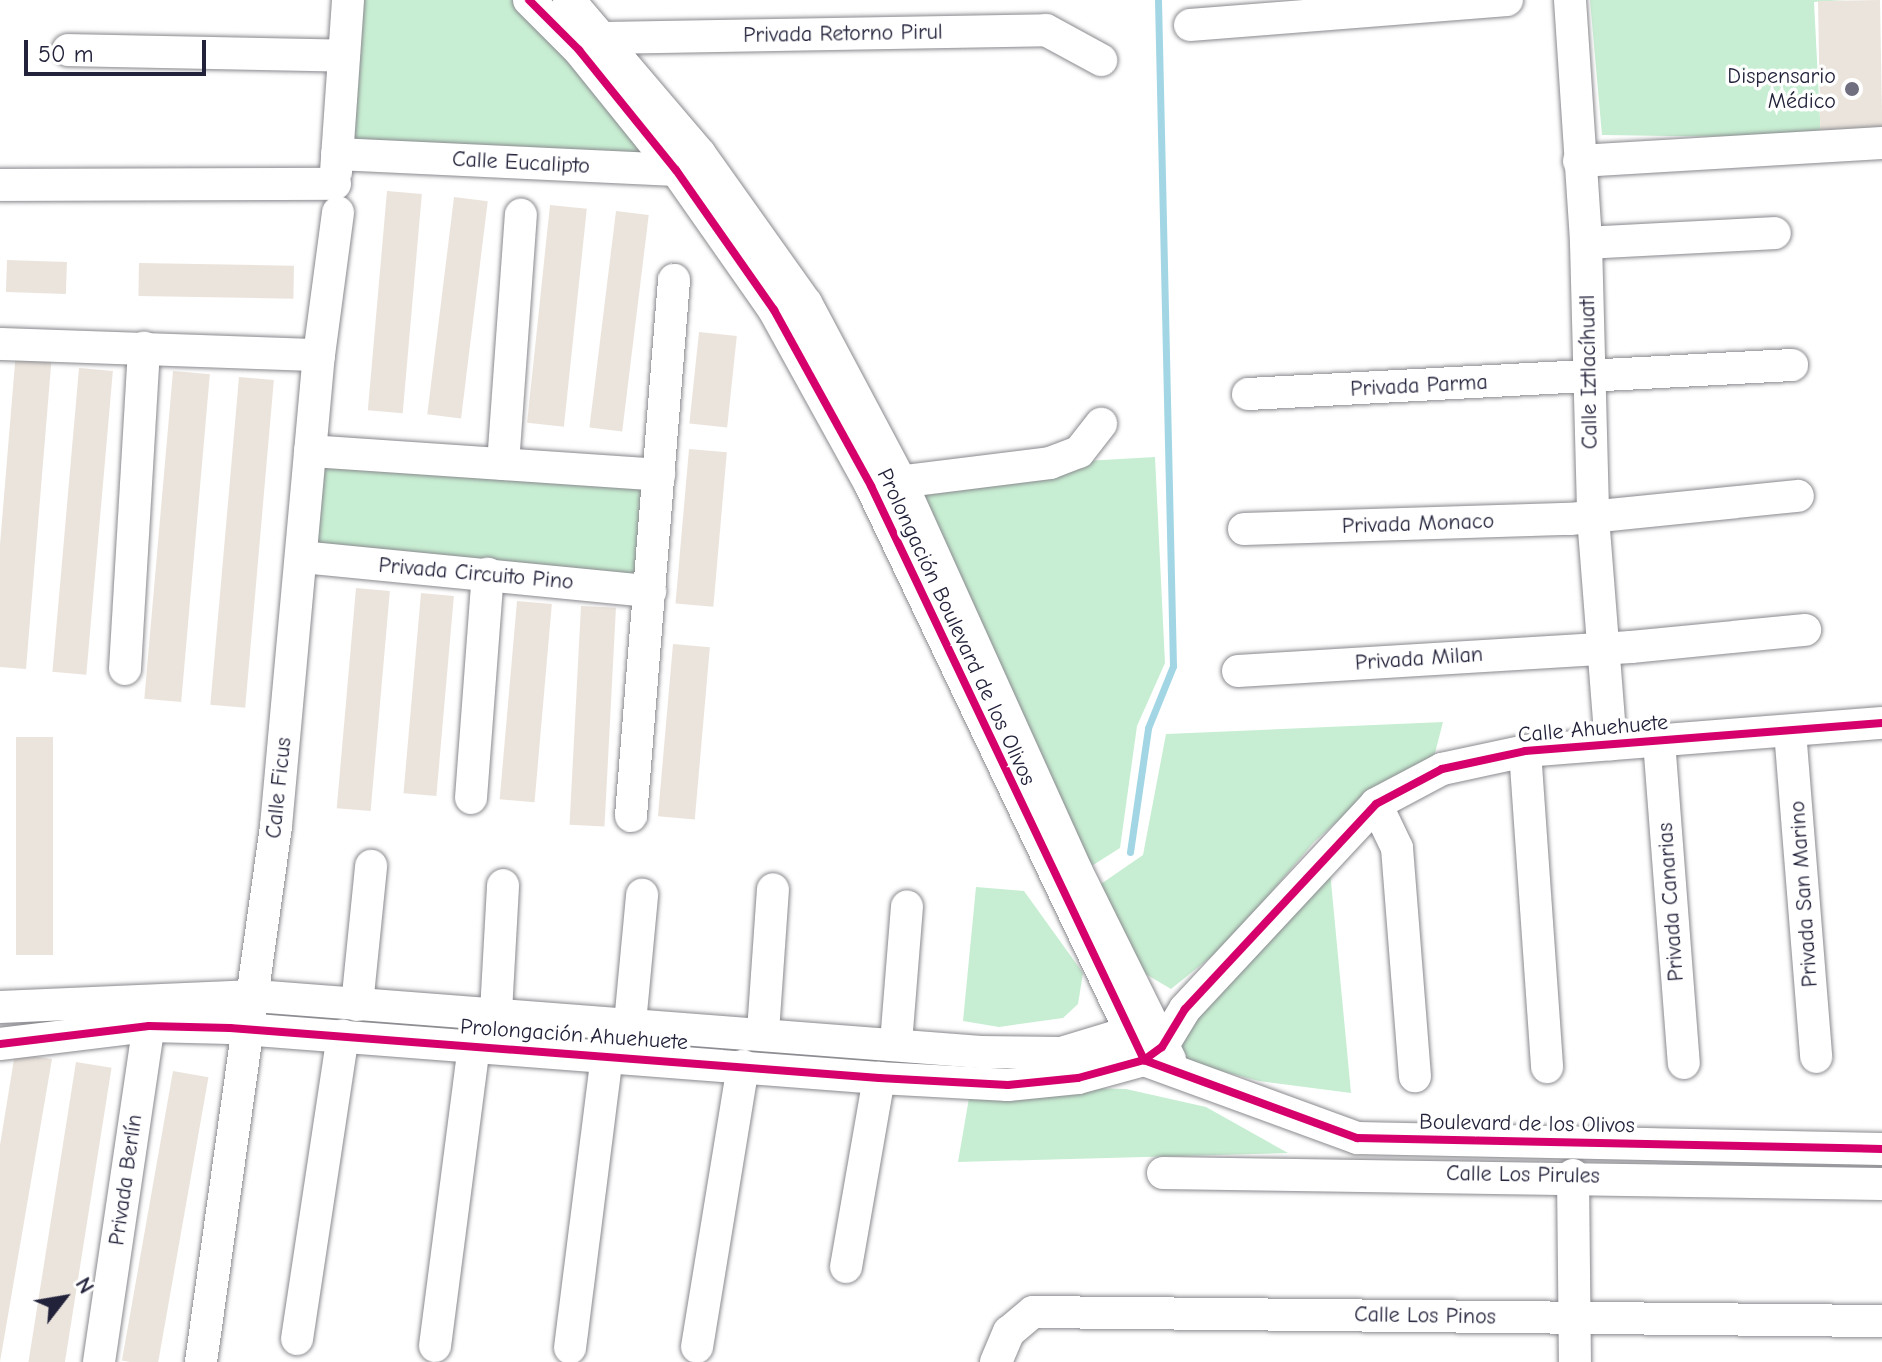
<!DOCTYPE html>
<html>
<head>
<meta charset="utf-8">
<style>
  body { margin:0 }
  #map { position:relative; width:1882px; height:1362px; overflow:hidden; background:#fff; font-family:"Comic Neue",sans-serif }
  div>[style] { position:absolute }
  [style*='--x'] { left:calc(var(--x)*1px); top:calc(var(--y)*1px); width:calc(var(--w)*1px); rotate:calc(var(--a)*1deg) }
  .green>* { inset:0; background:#c7eed2; transform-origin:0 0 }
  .stream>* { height:7px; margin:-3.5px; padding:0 3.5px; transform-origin:3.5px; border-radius:3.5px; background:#a2d6e4 }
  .building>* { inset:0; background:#ebe4dc; transform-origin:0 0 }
  .roads { filter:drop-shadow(0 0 2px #8a8a8f) drop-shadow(0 0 2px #8a8a8f) }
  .minor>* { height:32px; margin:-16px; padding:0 16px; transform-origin:16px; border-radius:16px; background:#fff }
  .cycleway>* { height:8px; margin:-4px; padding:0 4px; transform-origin:4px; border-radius:4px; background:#d6006c }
  .dots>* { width:22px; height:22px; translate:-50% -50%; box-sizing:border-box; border:4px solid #fff; border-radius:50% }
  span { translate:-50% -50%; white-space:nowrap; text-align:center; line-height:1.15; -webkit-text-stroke:7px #fff; paint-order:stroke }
  .street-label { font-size:22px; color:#22223b }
  .poi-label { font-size:22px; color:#22223b }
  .right { translate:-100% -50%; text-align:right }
  .north { position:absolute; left:24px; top:1258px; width:80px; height:80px; -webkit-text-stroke:6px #fff; paint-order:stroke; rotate:59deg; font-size:22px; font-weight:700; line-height:32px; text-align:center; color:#22223b }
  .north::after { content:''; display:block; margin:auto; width:28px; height:36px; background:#22223b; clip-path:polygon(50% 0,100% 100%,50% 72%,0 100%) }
  .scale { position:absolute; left:24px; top:40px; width:182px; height:36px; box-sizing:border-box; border:4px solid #22223b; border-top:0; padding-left:10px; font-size:24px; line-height:28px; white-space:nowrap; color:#22223b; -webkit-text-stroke:6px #fff; paint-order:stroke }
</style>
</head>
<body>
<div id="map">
  <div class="green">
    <i style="clip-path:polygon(354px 0,533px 0,676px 170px,349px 152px)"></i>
    <i style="clip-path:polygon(1590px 0,1846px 0,1814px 2px,1821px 138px,1602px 135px)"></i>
    <i style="left:321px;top:453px;width:337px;height:105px;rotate:4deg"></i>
    <i style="clip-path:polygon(1155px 457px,1165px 663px,1137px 726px,1120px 848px,1090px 867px,896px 472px)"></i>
    <i style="clip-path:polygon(1443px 722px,1434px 757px,1370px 792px,1314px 842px,1227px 944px,1171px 989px,1132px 966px,1098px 886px,1143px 855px,1166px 734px)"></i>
    <i style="clip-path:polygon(1330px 871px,1351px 1093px,1259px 1081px,1173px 1058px,1208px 1002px)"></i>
    <i style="clip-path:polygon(976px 887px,1024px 891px,1083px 973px,1078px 1004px,1063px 1018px,999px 1027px,963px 1021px)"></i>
    <i style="clip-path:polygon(1088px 1088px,1126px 1089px,1206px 1107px,1288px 1153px,958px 1162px,969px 1098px)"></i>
  </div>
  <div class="stream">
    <i style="--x:1130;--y:852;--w:125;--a:-81.7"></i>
    <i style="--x:1148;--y:728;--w:67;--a:-68"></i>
    <i style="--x:1173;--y:666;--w:666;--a:-91.29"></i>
  </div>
  <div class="building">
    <i style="left:1880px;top:0;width:138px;height:62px;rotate:89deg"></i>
    <i style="left:387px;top:191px;width:35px;height:220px;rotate:5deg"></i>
    <i style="left:454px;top:197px;width:34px;height:219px;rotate:7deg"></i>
    <i style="left:550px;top:205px;width:37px;height:219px;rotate:6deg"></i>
    <i style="left:616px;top:211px;width:33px;height:218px;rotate:7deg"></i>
    <i style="left:7px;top:260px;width:60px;height:32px;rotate:2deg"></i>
    <i style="left:139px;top:263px;width:155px;height:33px;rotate:1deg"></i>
    <i style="left:699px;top:332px;width:38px;height:92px;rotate:6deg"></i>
    <i style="clip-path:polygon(16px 351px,52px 354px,26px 669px,0 667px,0 545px)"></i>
    <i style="left:79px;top:368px;width:34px;height:305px;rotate:5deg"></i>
    <i style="left:173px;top:371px;width:37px;height:329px;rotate:5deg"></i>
    <i style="left:239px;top:377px;width:35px;height:329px;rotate:5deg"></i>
    <i style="left:689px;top:449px;width:38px;height:155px;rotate:5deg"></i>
    <i style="left:356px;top:588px;width:34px;height:221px;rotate:5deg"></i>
    <i style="left:421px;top:593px;width:33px;height:201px;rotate:5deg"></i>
    <i style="left:517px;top:601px;width:35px;height:199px;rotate:5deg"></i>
    <i style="left:581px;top:606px;width:35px;height:219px;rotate:3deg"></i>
    <i style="left:673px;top:644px;width:37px;height:173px;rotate:5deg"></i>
    <i style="left:16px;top:737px;width:37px;height:218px"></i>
    <i style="clip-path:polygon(15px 1053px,52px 1059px,0 1362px,0 1145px)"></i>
    <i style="left:76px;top:1062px;width:36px;height:304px;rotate:9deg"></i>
    <i style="left:173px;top:1071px;width:36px;height:294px;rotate:10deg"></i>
  </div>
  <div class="roads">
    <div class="minor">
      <i style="--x:529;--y:0;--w:71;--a:45"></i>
      <i style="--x:579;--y:50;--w:154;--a:51.1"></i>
      <i style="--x:676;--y:170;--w:171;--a:55"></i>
      <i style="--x:774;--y:310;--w:201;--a:61.1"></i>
      <i style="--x:871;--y:486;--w:636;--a:64.56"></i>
      <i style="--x:1144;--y:1060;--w:227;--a:20.1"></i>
      <i style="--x:1357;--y:1138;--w:525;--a:1.2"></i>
      <i style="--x:569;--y:0;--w:202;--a:49.6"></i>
      <i style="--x:700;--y:154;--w:183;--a:54.6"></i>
      <i style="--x:806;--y:303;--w:200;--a:62"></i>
      <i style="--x:900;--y:480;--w:430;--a:65.7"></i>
      <i style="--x:1077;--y:872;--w:209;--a:63.6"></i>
      <i style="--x:1570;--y:0;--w:244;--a:86.2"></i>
      <i style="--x:1586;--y:243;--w:274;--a:88.5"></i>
      <i style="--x:1593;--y:517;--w:228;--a:85.5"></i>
      <i style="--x:1190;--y:25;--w:318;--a:-4.5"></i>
      <i style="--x:593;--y:44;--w:13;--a:-27"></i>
      <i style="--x:605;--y:38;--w:441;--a:-1"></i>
      <i style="--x:1046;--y:30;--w:63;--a:28.6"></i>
      <i style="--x:68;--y:50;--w:276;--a:1.2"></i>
      <i style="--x:337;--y:154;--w:339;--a:2.7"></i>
      <i style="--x:676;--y:170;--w:13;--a:-32"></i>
      <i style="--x:1579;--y:161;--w:304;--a:-3.4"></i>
      <i style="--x:336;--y:172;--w:172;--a:-86"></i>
      <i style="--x:0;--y:185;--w:335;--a:-0.2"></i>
      <i style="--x:1586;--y:243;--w:189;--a:-3"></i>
      <i style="--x:0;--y:344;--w:319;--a:2"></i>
      <i style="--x:1248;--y:394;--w:545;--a:-3.05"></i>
      <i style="--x:310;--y:451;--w:350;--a:3.9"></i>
      <i style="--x:503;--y:464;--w:250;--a:-85.9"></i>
      <i style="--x:882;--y:484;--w:169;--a:-7.1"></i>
      <i style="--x:1050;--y:463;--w:31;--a:-21"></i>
      <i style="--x:1079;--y:452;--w:36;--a:-52"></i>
      <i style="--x:1244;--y:529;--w:326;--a:-1.8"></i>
      <i style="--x:1570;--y:519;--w:229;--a:-5.8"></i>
      <i style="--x:301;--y:557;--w:351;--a:5.6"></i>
      <i style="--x:125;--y:669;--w:322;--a:-86.6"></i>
      <i style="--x:1238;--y:671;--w:394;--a:-3.5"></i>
      <i style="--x:1631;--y:647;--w:175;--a:-5.6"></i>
      <i style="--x:1790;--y:731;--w:327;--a:85.4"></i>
      <i style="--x:1659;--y:741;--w:323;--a:85.6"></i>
      <i style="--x:1525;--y:751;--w:317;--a:86"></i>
      <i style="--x:471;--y:798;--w:225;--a:-85.7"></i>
      <i style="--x:1376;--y:804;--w:49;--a:64.5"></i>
      <i style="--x:1397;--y:848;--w:229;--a:85.5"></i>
      <i style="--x:631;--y:816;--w:538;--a:-85.41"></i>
      <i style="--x:357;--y:1005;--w:140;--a:-84.2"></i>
      <i style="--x:0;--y:1007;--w:255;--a:-2.5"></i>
      <i style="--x:255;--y:996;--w:728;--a:4.41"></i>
      <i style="--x:981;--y:1052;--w:80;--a:0.7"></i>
      <i style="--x:1061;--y:1053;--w:93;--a:-16.9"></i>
      <i style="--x:496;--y:1012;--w:127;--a:-86.8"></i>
      <i style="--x:630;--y:1023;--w:129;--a:-84.6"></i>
      <i style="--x:763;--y:1032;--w:143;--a:-86"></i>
      <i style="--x:896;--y:1043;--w:137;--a:-85.4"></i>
      <i style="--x:0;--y:1044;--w:150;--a:-6.9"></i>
      <i style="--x:149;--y:1026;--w:81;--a:1.4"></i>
      <i style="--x:230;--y:1028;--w:651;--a:4.41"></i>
      <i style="--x:879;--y:1078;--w:129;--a:3.1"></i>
      <i style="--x:1008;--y:1085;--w:70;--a:-5.7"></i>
      <i style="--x:1078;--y:1078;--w:68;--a:-15.3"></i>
      <i style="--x:1144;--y:1060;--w:22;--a:-36"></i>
      <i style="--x:1162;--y:1047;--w:44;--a:-58.8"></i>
      <i style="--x:1185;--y:1009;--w:280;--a:-47"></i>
      <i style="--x:1376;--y:804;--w:75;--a:-27.9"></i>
      <i style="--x:1442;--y:769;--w:85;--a:-12.2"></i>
      <i style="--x:1525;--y:751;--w:358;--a:-4.5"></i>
      <i style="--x:1163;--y:1173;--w:719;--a:0.88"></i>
      <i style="--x:1573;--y:1175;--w:187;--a:89.4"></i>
      <i style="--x:846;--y:1267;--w:192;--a:-80.1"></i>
      <i style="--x:297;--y:1339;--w:307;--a:-81.4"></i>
      <i style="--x:435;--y:1346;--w:304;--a:-82.6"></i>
      <i style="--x:697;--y:1347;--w:285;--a:-80.7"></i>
      <i style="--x:570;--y:1348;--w:294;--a:-82.8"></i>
      <i style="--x:99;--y:1362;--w:361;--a:-81.6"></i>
      <i style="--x:201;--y:1362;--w:541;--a:-82.03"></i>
      <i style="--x:276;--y:826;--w:473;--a:-84.8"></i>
      <i style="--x:319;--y:355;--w:144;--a:-82.4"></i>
      <i style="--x:996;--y:1362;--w:33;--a:-67"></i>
      <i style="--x:1009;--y:1332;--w:31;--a:-40"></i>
      <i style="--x:1033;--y:1312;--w:849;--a:0.61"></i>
    </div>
  </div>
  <div class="cycleway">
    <i style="--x:529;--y:0;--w:71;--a:45"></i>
    <i style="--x:579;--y:50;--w:154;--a:51.1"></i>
    <i style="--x:676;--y:170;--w:171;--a:55"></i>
    <i style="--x:774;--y:310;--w:201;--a:61.1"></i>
    <i style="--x:871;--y:486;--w:636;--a:64.56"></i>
    <i style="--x:1144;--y:1060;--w:227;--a:20.1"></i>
    <i style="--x:1357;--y:1138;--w:525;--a:1.2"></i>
    <i style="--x:0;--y:1044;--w:150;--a:-6.9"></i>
    <i style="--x:149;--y:1026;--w:81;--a:1.4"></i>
    <i style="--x:230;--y:1028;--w:651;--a:4.41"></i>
    <i style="--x:879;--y:1078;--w:129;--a:3.1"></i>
    <i style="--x:1008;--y:1085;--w:70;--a:-5.7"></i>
    <i style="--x:1078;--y:1078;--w:68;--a:-15.3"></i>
    <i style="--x:1144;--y:1060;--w:22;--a:-36"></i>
    <i style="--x:1162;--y:1047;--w:44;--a:-58.8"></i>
    <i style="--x:1185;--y:1009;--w:280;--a:-47"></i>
    <i style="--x:1376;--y:804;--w:75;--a:-27.9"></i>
    <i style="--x:1442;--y:769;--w:85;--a:-12.2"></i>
    <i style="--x:1525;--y:751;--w:358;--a:-4.5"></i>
  </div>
  <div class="dots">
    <i style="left:1852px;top:89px;background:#6f6f80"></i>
  </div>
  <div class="street-label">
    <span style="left:843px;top:34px;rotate:-1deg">Privada Retorno Pirul</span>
    <span style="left:521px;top:163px;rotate:3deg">Calle Eucalipto</span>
    <span style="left:1589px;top:372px;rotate:-91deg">Calle Iztlacíhuatl</span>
    <span style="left:1419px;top:386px;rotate:-3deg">Privada Parma</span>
    <span style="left:1418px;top:524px;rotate:-2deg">Privada Monaco</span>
    <span style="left:476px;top:574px;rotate:5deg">Privada Circuito Pino</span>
    <span style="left:956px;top:627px;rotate:65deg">Prolongación Boulevard de los Olivos</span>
    <span style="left:1419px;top:659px;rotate:-4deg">Privada Milan</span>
    <span style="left:1593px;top:729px;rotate:-5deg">Calle Ahuehuete</span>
    <span style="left:279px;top:788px;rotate:-84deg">Calle Ficus</span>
    <span style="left:1804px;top:894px;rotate:-94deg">Privada San Marino</span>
    <span style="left:1671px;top:902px;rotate:-94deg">Privada Canarias</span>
    <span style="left:574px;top:1035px;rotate:4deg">Prolongación Ahuehuete</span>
    <span style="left:1527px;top:1124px;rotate:1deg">Boulevard de los Olivos</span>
    <span style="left:1523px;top:1175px;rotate:1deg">Calle Los Pirules</span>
    <span style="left:126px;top:1180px;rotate:-82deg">Privada Berlín</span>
    <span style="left:1425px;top:1316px;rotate:1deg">Calle Los Pinos</span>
  </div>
  <div class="poi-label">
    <span class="right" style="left:1836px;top:89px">Dispensario<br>Médico</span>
  </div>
  <div class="north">N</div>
  <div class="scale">50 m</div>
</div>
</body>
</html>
